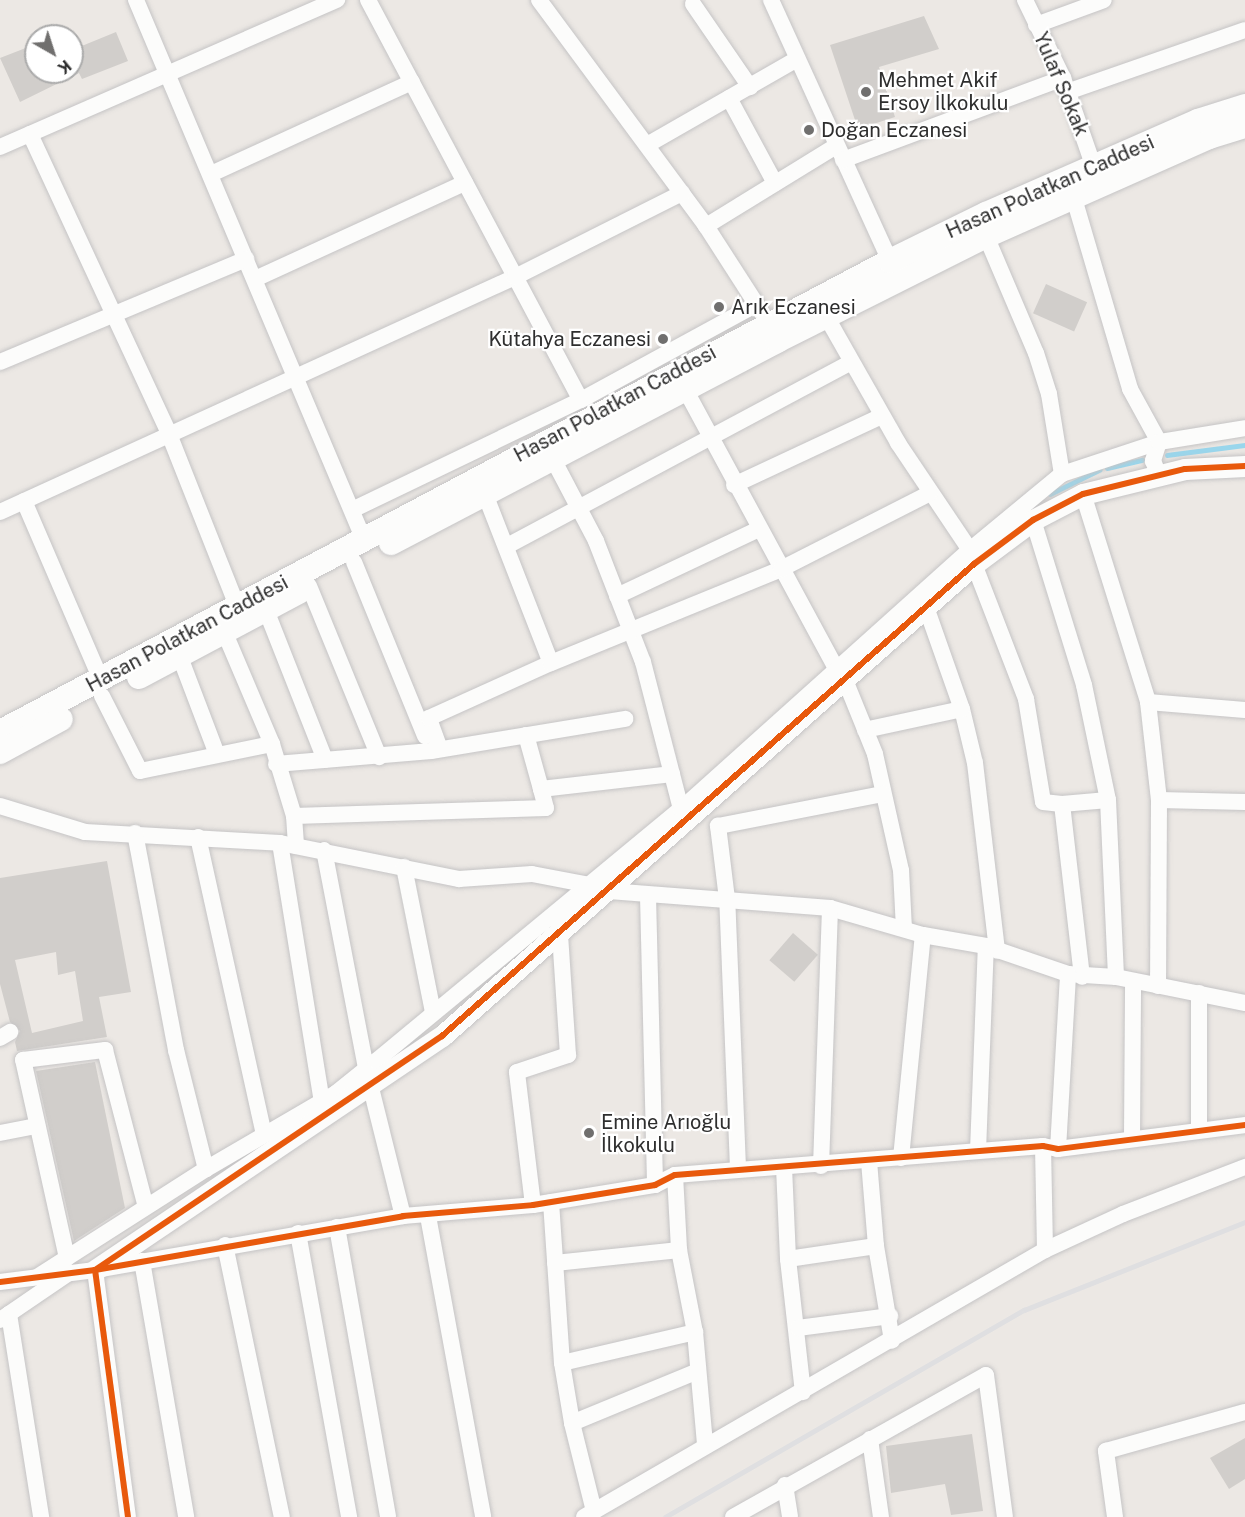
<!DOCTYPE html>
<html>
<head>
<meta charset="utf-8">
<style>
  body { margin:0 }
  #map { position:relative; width:1245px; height:1517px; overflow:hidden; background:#ece8e4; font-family:"Public Sans",sans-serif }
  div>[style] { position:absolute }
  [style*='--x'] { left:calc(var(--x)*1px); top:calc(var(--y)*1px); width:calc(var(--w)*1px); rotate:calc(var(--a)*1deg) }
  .stream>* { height:4.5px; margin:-2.25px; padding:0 2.25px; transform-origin:2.25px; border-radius:2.25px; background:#99d6ec }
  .building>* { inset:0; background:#d1cecb; transform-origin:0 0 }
  .roads { filter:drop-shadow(0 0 2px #c5c4c5) drop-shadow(0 0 2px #c5c4c5) }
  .minor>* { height:16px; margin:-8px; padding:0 8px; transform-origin:8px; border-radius:8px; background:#fcfcfb }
  .tertiary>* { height:21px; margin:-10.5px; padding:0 10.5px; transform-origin:10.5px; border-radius:10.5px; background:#fcfcfb }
  .secondary>* { height:24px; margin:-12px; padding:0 12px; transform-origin:12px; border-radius:12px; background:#fcfcfb }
  .rail>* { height:4.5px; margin:-2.25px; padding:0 2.25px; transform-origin:2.25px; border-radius:2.25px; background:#dfdfe1 }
  .cycleway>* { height:6px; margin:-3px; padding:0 3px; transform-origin:3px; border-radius:3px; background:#e8590c }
  .dots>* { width:16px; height:16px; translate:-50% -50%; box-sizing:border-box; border:3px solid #fff; border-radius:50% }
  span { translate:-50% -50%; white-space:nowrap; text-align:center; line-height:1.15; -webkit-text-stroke:4.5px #fff; paint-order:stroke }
  .poi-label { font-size:20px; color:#2e2e2e }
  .left { translate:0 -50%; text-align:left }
  .right { translate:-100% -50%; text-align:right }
  .street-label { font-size:20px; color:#2e2e2e }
  .north { position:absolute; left:24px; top:24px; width:60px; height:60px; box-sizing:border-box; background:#fff; border:2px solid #ababab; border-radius:50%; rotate:141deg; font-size:16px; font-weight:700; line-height:24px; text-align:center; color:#2e2e2e }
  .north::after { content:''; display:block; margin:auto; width:21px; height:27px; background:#706f6e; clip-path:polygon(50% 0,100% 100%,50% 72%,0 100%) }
</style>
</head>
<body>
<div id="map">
  <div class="stream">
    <i style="--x:1167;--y:455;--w:79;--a:-7.3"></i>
    <i style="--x:1107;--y:468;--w:36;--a:-13"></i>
    <i style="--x:1050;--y:494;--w:55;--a:-26.1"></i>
  </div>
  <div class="building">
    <i style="clip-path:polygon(924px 16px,939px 49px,879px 67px,895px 117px,858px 129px,830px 45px)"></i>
    <i style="clip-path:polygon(116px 32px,128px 61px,82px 79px,79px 73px,20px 102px,0 58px,36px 44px,36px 72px,72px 72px,72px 50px)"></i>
    <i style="left:1046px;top:284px;width:45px;height:32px;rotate:24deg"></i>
    <i style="clip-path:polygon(evenodd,107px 861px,131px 992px,99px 997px,107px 1037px,17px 1051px,15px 1042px,20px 1031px,10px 1022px,0 984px,0 878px,107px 861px,56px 952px,58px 975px,75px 971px,83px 1021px,32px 1033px,15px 960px,56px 952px)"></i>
    <i style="left:793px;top:933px;width:33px;height:36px;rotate:41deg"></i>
    <i style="clip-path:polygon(95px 1062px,125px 1208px,74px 1241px,36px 1071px)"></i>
    <i style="clip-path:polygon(972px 1434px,983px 1511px,951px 1515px,945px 1484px,891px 1493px,886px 1446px)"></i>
    <i style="clip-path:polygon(1245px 1438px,1245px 1479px,1229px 1489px,1210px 1458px)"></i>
  </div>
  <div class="roads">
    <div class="minor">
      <i style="--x:136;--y:0;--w:586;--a:67.11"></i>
      <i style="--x:368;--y:0;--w:453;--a:62"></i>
      <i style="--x:539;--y:0;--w:281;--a:53.5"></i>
      <i style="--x:706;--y:226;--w:103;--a:57.2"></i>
      <i style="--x:771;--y:0;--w:287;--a:65.5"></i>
      <i style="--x:1025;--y:0;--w:87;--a:64"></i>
      <i style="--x:1063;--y:78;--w:104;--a:70.9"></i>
      <i style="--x:693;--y:4;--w:101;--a:55.5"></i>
      <i style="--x:1036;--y:25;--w:72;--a:-20.2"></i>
      <i style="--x:1067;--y:92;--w:188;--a:-19.2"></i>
      <i style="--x:729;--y:98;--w:97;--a:61.6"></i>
      <i style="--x:30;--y:134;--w:331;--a:65.1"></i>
      <i style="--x:169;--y:434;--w:185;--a:68.4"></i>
      <i style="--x:647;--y:145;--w:173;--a:-29.8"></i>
      <i style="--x:0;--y:147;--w:368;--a:-23.6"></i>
      <i style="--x:843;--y:160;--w:235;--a:-20.4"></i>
      <i style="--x:211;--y:174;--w:221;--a:-24.6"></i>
      <i style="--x:1073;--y:195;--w:202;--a:73.6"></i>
      <i style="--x:1130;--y:389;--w:60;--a:61.3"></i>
      <i style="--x:1159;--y:442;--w:20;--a:108"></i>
      <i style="--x:1153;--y:461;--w:15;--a:67"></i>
      <i style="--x:706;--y:226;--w:153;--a:-31.6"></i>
      <i style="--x:986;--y:236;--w:127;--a:66.9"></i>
      <i style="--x:1036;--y:353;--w:43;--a:72.4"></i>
      <i style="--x:1049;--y:394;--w:81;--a:80.8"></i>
      <i style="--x:255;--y:279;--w:231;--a:-24.6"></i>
      <i style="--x:826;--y:316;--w:146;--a:60.4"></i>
      <i style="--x:898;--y:443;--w:129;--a:56.1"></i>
      <i style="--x:0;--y:362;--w:267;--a:-22.7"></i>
      <i style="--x:685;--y:389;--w:319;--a:61.6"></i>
      <i style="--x:553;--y:459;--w:93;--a:62.3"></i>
      <i style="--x:596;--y:541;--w:130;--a:68.8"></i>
      <i style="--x:643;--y:662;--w:152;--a:75.5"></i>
      <i style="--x:734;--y:485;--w:163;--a:-25"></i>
      <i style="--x:485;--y:494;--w:181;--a:68.7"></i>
      <i style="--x:1083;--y:494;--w:218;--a:72.6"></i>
      <i style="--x:1148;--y:702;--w:99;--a:83.6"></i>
      <i style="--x:1159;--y:800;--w:186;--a:90.3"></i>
      <i style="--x:24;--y:501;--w:195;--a:66.7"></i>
      <i style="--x:352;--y:510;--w:254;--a:-25.7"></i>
      <i style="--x:581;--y:400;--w:200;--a:-28.6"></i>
      <i style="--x:0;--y:512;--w:566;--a:-24.53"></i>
      <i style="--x:515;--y:277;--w:187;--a:-26.7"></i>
      <i style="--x:1033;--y:520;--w:173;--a:72.8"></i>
      <i style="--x:1084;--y:685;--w:117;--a:78.2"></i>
      <i style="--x:1108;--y:800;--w:177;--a:87.4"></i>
      <i style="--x:507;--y:546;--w:390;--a:-28.1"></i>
      <i style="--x:354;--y:562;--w:188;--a:67.8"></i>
      <i style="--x:974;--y:564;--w:145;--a:68.9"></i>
      <i style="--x:1026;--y:699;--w:104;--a:80.6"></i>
      <i style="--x:1043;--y:802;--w:19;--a:6"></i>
      <i style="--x:1062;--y:804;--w:174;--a:83.4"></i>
      <i style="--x:309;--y:586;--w:185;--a:67.7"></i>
      <i style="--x:617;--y:596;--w:157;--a:-25.3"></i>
      <i style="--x:926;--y:607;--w:108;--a:70.6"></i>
      <i style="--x:962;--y:709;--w:56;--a:76.5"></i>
      <i style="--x:975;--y:763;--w:189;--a:83.3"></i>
      <i style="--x:266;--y:610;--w:161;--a:68.5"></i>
      <i style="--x:224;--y:631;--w:123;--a:67"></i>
      <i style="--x:272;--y:744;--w:75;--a:73"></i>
      <i style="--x:294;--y:816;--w:30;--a:86"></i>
      <i style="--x:180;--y:657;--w:102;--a:69.2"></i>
      <i style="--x:845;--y:680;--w:80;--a:67.9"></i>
      <i style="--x:875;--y:754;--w:119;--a:77.4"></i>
      <i style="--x:901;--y:870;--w:59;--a:87.1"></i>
      <i style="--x:102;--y:696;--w:84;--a:63.1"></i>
      <i style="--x:140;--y:771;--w:135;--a:-11.6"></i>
      <i style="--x:1148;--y:702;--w:97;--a:4.7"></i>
      <i style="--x:865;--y:730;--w:99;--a:-12.2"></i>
      <i style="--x:526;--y:735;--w:56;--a:74.5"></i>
      <i style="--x:541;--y:789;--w:132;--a:-6.5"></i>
      <i style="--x:440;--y:749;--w:33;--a:-110"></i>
      <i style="--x:429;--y:718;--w:134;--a:-24.3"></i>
      <i style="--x:551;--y:663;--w:248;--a:-22.2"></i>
      <i style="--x:781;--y:569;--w:167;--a:-27"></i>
      <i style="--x:276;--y:764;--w:156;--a:-4.8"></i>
      <i style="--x:431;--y:751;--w:197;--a:-9.4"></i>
      <i style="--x:1159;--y:800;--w:86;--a:1.3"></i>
      <i style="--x:1062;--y:804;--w:46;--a:-5"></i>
      <i style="--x:0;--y:806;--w:89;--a:17"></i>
      <i style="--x:85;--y:832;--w:195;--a:3.2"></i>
      <i style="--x:280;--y:843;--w:183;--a:11.4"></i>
      <i style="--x:459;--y:879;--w:73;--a:-3.9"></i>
      <i style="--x:532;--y:874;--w:58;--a:10.9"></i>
      <i style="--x:294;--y:816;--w:252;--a:-1.8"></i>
      <i style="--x:546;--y:808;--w:20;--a:-105"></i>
      <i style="--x:135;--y:833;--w:221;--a:79.3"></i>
      <i style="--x:176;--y:1050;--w:123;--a:75.9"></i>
      <i style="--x:198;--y:837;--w:305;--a:77.5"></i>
      <i style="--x:280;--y:843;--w:261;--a:80.8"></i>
      <i style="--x:324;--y:850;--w:223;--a:79.1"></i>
      <i style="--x:404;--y:867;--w:148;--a:78.7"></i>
      <i style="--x:609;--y:891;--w:222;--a:4.4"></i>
      <i style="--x:830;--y:908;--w:97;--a:16.2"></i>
      <i style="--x:923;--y:935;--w:64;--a:9.9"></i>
      <i style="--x:986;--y:946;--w:87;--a:18.9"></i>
      <i style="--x:1068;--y:974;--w:48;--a:3.6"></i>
      <i style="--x:1116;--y:977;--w:132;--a:11.4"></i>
      <i style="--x:648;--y:896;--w:289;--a:88.6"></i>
      <i style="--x:1199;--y:993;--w:137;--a:90"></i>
      <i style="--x:0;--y:1038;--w:12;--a:-31"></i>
      <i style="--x:370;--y:1084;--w:136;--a:76"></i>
      <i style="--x:0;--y:1133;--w:38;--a:-11"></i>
      <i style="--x:1132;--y:1137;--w:156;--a:-89.6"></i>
      <i style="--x:1058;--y:1149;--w:175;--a:-86.7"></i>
      <i style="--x:978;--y:1151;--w:205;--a:-87.8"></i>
      <i style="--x:901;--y:1158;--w:224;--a:-84.4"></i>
      <i style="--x:869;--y:1161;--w:85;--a:85.3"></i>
      <i style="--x:876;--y:1246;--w:96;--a:80.4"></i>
      <i style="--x:821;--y:1166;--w:258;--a:-88"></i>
      <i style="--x:784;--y:1167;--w:92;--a:87.5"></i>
      <i style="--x:788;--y:1259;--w:134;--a:83.6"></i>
      <i style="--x:738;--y:1168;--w:269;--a:-92.3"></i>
      <i style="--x:727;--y:899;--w:74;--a:-97"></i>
      <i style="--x:718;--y:826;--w:168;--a:-11"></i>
      <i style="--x:675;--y:1175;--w:75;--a:86.9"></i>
      <i style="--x:679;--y:1250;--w:84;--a:79"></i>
      <i style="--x:695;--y:1332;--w:113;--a:84.9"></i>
      <i style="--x:551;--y:1202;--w:161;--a:86.1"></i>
      <i style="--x:562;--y:1363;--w:61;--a:80.5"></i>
      <i style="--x:572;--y:1423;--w:91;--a:76"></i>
      <i style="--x:533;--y:1205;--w:134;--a:-96.9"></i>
      <i style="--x:517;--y:1072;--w:54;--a:-18.4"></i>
      <i style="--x:568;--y:1055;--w:122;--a:-93.8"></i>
      <i style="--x:428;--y:1216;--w:306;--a:79.6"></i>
      <i style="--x:337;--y:1227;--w:294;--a:80"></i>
      <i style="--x:298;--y:1233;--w:289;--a:79.8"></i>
      <i style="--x:225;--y:1245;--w:278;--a:78.2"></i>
      <i style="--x:1045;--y:1250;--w:86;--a:-24.8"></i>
      <i style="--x:1123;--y:1214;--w:131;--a:-21.1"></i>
      <i style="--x:67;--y:1258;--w:203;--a:-102.5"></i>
      <i style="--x:23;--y:1060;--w:83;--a:-7"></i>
      <i style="--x:105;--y:1050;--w:162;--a:75.4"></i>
      <i style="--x:788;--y:1259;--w:89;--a:-8.4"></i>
      <i style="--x:142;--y:1261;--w:260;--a:80.2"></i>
      <i style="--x:555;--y:1263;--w:125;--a:-6"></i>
      <i style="--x:95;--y:1270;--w:249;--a:82.4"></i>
      <i style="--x:37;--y:1277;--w:201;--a:-32.6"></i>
      <i style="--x:206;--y:1169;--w:151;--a:-30.3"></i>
      <i style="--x:336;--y:1093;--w:51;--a:-38.7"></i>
      <i style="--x:376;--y:1061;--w:396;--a:-39.6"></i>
      <i style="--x:681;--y:809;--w:388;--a:-41.9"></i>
      <i style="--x:970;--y:550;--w:119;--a:-39.6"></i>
      <i style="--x:1062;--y:474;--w:102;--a:-18.3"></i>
      <i style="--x:1159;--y:442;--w:87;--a:-9.2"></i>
      <i style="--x:0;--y:1282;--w:96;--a:-7.2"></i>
      <i style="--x:95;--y:1270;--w:313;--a:-9.9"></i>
      <i style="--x:403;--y:1216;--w:130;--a:-4.8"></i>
      <i style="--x:533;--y:1205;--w:124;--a:-9.3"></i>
      <i style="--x:655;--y:1185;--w:22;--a:-27"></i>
      <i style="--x:675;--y:1175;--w:369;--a:-4.5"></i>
      <i style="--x:1043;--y:1146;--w:15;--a:11"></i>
      <i style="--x:1058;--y:1149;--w:189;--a:-7.3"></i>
      <i style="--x:9;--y:1314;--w:206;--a:81"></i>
      <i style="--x:0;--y:1320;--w:80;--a:-34.3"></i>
      <i style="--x:798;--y:1328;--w:93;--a:-7.4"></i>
      <i style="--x:562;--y:1363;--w:137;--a:-13.1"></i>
      <i style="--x:572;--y:1423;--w:136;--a:-22.4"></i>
      <i style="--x:870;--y:1439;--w:79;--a:82"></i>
      <i style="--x:785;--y:1485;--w:32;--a:81"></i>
      <i style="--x:584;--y:1517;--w:533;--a:-30.08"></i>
      <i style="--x:1045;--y:1250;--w:104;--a:-91.1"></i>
      <i style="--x:733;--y:1517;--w:290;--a:-29.3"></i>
      <i style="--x:986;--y:1375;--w:143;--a:82.4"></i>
      <i style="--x:1115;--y:1517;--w:67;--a:-97.8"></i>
      <i style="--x:1106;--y:1451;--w:144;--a:-15.7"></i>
    </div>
    <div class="tertiary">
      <i style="--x:95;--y:1270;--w:419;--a:-34"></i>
      <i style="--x:442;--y:1036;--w:711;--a:-41.58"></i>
      <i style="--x:974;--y:564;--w:74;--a:-36.7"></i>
      <i style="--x:1033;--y:520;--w:56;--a:-27.5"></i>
      <i style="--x:1083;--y:494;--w:105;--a:-13.8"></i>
      <i style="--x:1185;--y:469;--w:60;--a:-2.9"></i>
    </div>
    <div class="secondary">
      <i style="--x:391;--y:543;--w:436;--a:-27.6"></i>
      <i style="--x:777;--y:341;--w:234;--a:-26.7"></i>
      <i style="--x:986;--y:236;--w:244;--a:-23.9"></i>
      <i style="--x:1209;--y:137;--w:38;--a:-17"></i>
      <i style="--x:139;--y:677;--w:181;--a:-28"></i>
      <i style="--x:0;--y:732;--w:1007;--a:-27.89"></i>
      <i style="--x:890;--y:261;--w:107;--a:-26.1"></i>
      <i style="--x:986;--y:214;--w:232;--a:-23.7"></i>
      <i style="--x:1198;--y:121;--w:49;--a:-17.7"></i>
      <i style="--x:0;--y:752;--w:69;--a:-28.4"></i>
    </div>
  </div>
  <div class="rail">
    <i style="--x:665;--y:1517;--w:414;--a:-30"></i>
    <i style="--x:1024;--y:1310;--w:238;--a:-21.7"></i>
  </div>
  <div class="cycleway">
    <i style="--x:0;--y:1282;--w:96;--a:-7.2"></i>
    <i style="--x:95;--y:1270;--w:313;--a:-9.9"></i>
    <i style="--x:403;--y:1216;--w:130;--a:-4.8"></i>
    <i style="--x:533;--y:1205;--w:124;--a:-9.3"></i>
    <i style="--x:655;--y:1185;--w:22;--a:-27"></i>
    <i style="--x:675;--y:1175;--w:369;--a:-4.5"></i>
    <i style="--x:1043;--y:1146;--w:15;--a:11"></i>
    <i style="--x:1058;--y:1149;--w:189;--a:-7.3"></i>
    <i style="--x:128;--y:1517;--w:249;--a:-97.6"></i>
    <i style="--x:95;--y:1270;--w:419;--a:-34"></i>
    <i style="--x:442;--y:1036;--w:711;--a:-41.58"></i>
    <i style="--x:974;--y:564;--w:74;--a:-36.7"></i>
    <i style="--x:1033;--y:520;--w:56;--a:-27.5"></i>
    <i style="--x:1083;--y:494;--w:105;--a:-13.8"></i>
    <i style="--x:1185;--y:469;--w:60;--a:-2.9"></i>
  </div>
  <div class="dots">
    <i style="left:866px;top:92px;background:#706f6e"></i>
    <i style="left:809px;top:130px;background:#706f6e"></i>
    <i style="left:719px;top:307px;background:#706f6e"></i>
    <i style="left:663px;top:339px;background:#706f6e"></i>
    <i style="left:589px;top:1133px;background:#706f6e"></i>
  </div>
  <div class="poi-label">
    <span class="left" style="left:878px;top:92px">Mehmet Akif<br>Ersoy İlkokulu</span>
    <span class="left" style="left:821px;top:130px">Doğan Eczanesi</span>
    <span class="left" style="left:731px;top:307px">Arık Eczanesi</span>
    <span class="right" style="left:651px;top:339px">Kütahya Eczanesi</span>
    <span class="left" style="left:601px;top:1134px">Emine Arıoğlu<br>İlkokulu</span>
  </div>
  <div class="street-label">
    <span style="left:1061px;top:84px;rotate:67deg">Yulaf Sokak</span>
    <span style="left:1050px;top:187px;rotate:-24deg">Hasan Polatkan Caddesi</span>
    <span style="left:615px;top:404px;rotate:-28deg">Hasan Polatkan Caddesi</span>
    <span style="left:187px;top:634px;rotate:-28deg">Hasan Polatkan Caddesi</span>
  </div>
  <div class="north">K</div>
</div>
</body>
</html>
